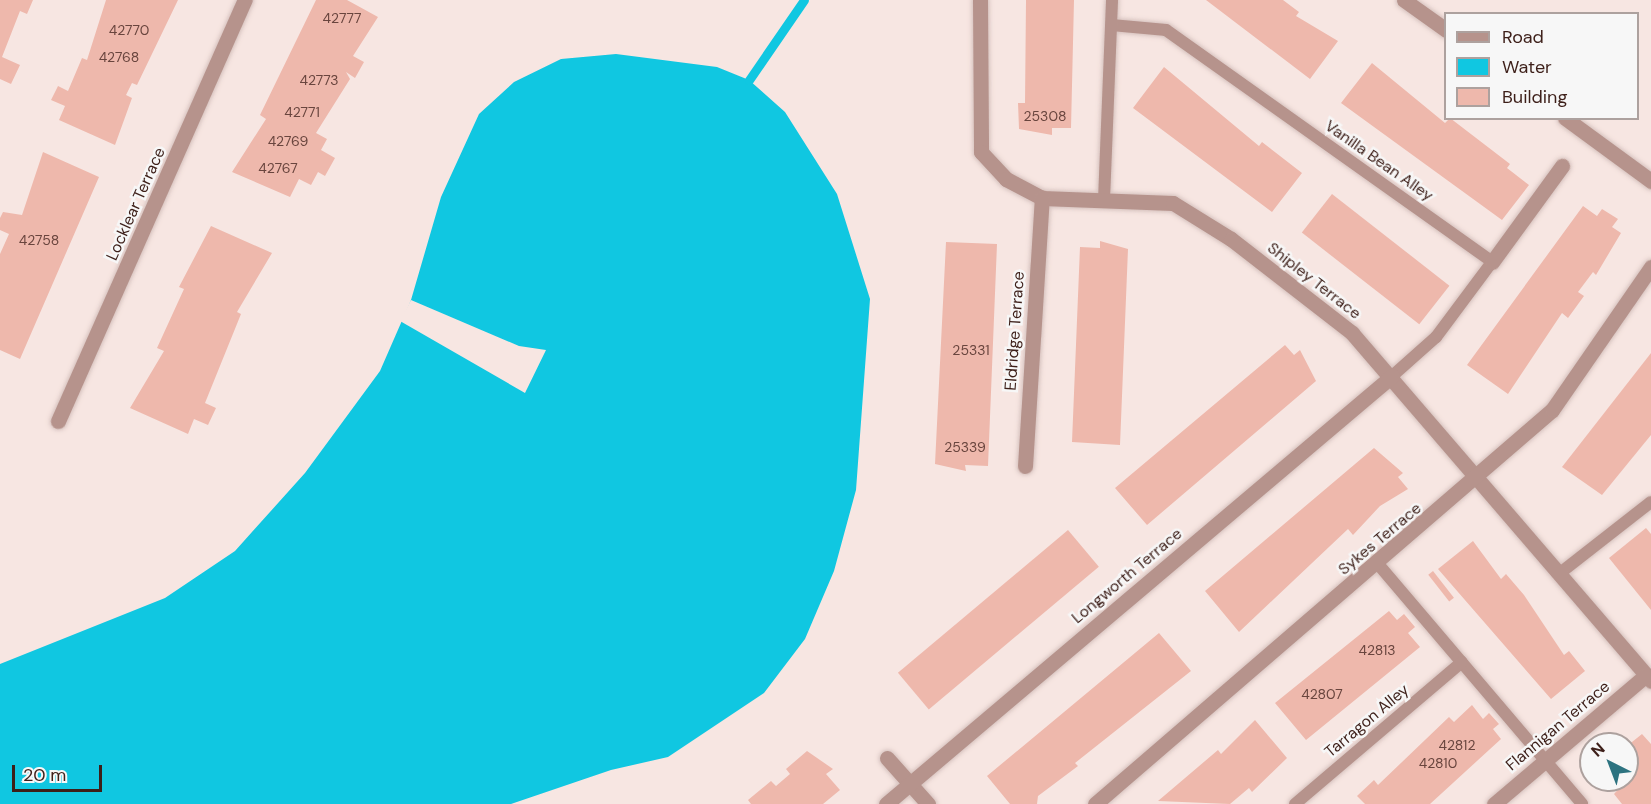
<!DOCTYPE html>
<html>
<head>
<meta charset="utf-8">
<style>
  body { margin:0 }
  #map { position:relative; width:1651px; height:804px; overflow:hidden; background:#f7e6e2; font-family:"DM Sans",sans-serif }
  div>[style] { position:absolute }
  [style*='--x'] { left:calc(var(--x)*1px); top:calc(var(--y)*1px); width:calc(var(--w)*1px); rotate:calc(var(--a)*1deg) }
  .water>* { inset:0; background:#10c7e1 }
  .pier>* { inset:0; background:#f7e6e2 }
  .stream>* { height:9px; margin:-4.5px; padding:0 4.5px; transform-origin:4.5px; border-radius:4.5px; background:#10c7e1 }
  .building>* { inset:0; background:#eeb8ac; transform-origin:0 0 }
  .roads { filter:drop-shadow(0 0 2px #d6c2be) drop-shadow(0 0 2px #d6c2be) }
  .service>* { height:12px; margin:-6px; padding:0 6px; transform-origin:6px; border-radius:6px; background:#b6938c }
  .minor>* { height:15px; margin:-7.5px; padding:0 7.5px; transform-origin:7.5px; border-radius:7.5px; background:#b6938c }
  span { translate:-50% -50%; white-space:nowrap; text-align:center; line-height:1.15; -webkit-text-stroke:5px #f7f7f7; paint-order:stroke }
  .number-label { font-size:14px; color:#69453e }
  .number-label span { -webkit-text-stroke-width:0 }
  .street-label { font-size:16px; color:#3d1f19 }
  .legend { position:absolute; left:1444px; top:12px; width:195px; height:108px; box-sizing:border-box; background:#f7f7f7; border:2px solid #ada19e; margin:0; padding:8px 10px; list-style:none; font-size:18px; color:#3d1f19 }
  .legend li { display:flex; align-items:center; gap:12px; height:30px }
  .legend b { width:30px; border:2px solid #ada19e }
  .north { position:absolute; left:1579px; top:732px; width:60px; height:60px; box-sizing:border-box; background:#f7f7f7; border:2px solid #ada19e; border-radius:50%; rotate:318deg; font-size:16px; font-weight:700; line-height:24px; text-align:center; color:#3d1f19 }
  .north::after { content:''; display:block; margin:auto; width:21px; height:27px; background:#2d7380; clip-path:polygon(50% 0,100% 100%,50% 72%,0 100%) }
  .scale { position:absolute; left:12px; top:765px; width:90px; height:27px; box-sizing:border-box; border:3px solid #3d1f19; border-top:0; padding-left:8px; font-size:18px; line-height:21px; white-space:nowrap; color:#3d1f19; -webkit-text-stroke:4px #f7f7f7; paint-order:stroke }
</style>
</head>
<body>
<div id="map">
  <div class="water">
    <i style="clip-path:polygon(616px 54px,717px 67px,749px 80px,785px 112px,837px 194px,870px 299px,856px 490px,834px 571px,805px 639px,764px 693px,668px 757px,611px 770px,511px 804px,0 804px,0 664px,165px 598px,235px 551px,305px 473px,380px 371px,411px 300px,441px 197px,479px 114px,514px 82px,561px 59px)"></i>
  </div>
  <div class="pier">
    <i style="clip-path:polygon(411px 300px,519px 346px,546px 350px,525px 393px,400px 321px)"></i>
  </div>
  <div class="stream">
    <i style="--x:749;--y:80;--w:97;--a:-55.5"></i>
  </div>
  <div class="building">
    <i style="clip-path:polygon(0 0,33px 0,27px 14px,20px 11px,2px 57px,20px 65px,11px 84px,0 79px)"></i>
    <i style="clip-path:polygon(106px 0,178px 0,137px 85px,132px 83px,126px 95px,132px 98px,115px 145px,59px 120px,65px 106px,51px 100px,58px 86px,68px 91px,82px 58px,87px 60px)"></i>
    <i style="clip-path:polygon(316px 0,347px 0,378px 17px,353px 56px,364px 62px,355px 78px,346px 72px,350px 79px,316px 133px,327px 139px,321px 150px,335px 158px,325px 176px,318px 172px,311px 185px,299px 179px,290px 197px,232px 172px,266px 119px,260px 115px)"></i>
    <i style="clip-path:polygon(1026px 0,1074px 0,1071px 128px,1052px 128px,1052px 135px,1019px 129px,1018px 103px,1025px 103px)"></i>
    <i style="clip-path:polygon(1206px 0,1283px 0,1299px 12px,1296px 16px,1338px 41px,1310px 79px)"></i>
    <i style="clip-path:polygon(1372px 63px,1445px 123px,1450px 118px,1510px 164px,1507px 168px,1529px 185px,1502px 220px,1341px 103px)"></i>
    <i style="clip-path:polygon(1164px 67px,1259px 146px,1262px 142px,1302px 173px,1272px 212px,1133px 108px)"></i>
    <i style="clip-path:polygon(43px 152px,99px 177px,20px 359px,0 350px,0 254px,9px 234px,0 230px,0 218px,3px 212px,22px 215px)"></i>
    <i style="left:1332px;top:194px;width:149px;height:49px;rotate:38deg"></i>
    <i style="clip-path:polygon(1583px 206px,1597px 216px,1602px 209px,1618px 219px,1612px 227px,1621px 233px,1596px 275px,1593px 272px,1578px 292px,1584px 296px,1568px 318px,1562px 313px,1508px 394px,1467px 365px)"></i>
    <i style="clip-path:polygon(211px 226px,272px 253px,237px 312px,241px 314px,205px 403px,216px 408px,208px 425px,194px 419px,188px 434px,130px 408px,164px 351px,157px 348px,184px 289px,179px 287px)"></i>
    <i style="clip-path:polygon(1100px 241px,1128px 249px,1120px 445px,1072px 442px,1080px 247px,1100px 248px)"></i>
    <i style="clip-path:polygon(946px 242px,997px 244px,988px 466px,965px 465px,966px 471px,935px 464px)"></i>
    <i style="clip-path:polygon(1285px 345px,1294px 355px,1300px 350px,1316px 381px,1147px 525px,1115px 488px)"></i>
    <i style="clip-path:polygon(1651px 353px,1651px 435px,1602px 495px,1562px 467px)"></i>
    <i style="clip-path:polygon(1374px 448px,1403px 473px,1398px 477px,1408px 489px,1380px 506px,1353px 535px,1348px 529px,1239px 632px,1205px 591px)"></i>
    <i style="clip-path:polygon(1646px 528px,1651px 534px,1651px 610px,1609px 558px)"></i>
    <i style="left:1068px;top:530px;width:48px;height:222px;rotate:50deg"></i>
    <i style="clip-path:polygon(1473px 541px,1501px 579px,1506px 574px,1524px 595px,1564px 655px,1569px 651px,1585px 671px,1551px 699px,1438px 569px)"></i>
    <i style="left:1433px;top:571px;width:34px;height:6px;rotate:52deg"></i>
    <i style="clip-path:polygon(1389px 611px,1397px 620px,1404px 614px,1415px 627px,1408px 633px,1420px 647px,1306px 740px,1275px 703px)"></i>
    <i style="clip-path:polygon(1159px 633px,1191px 671px,1075px 763px,1078px 766px,1038px 796px,1037px 804px,1010px 804px,987px 776px)"></i>
    <i style="clip-path:polygon(1472px 705px,1483px 719px,1489px 713px,1499px 724px,1493px 729px,1501px 739px,1430px 804px,1365px 804px,1357px 796px,1374px 780px,1378px 785px,1449px 717px,1454px 722px)"></i>
    <i style="clip-path:polygon(1255px 720px,1287px 758px,1252px 792px,1249px 788px,1230px 804px,1158px 801px,1218px 750px,1221px 754px)"></i>
    <i style="clip-path:polygon(1642px 734px,1651px 744px,1651px 804px,1622px 804px,1614px 794px,1623px 784px,1619px 780px,1627px 780px,1627px 746px)"></i>
    <i style="clip-path:polygon(807px 751px,833px 769px,826px 774px,840px 790px,823px 804px,751px 804px,748px 800px,771px 781px,776px 786px,790px 774px,786px 769px)"></i>
  </div>
  <div class="roads">
    <div class="service">
      <i style="--x:1112;--y:25;--w:54;--a:5.3"></i>
      <i style="--x:1166;--y:30;--w:400;--a:35.4"></i>
      <i style="--x:1492;--y:262;--w:94;--a:126.7"></i>
      <i style="--x:1436;--y:337;--w:59;--a:138.4"></i>
      <i style="--x:1104;--y:200;--w:200;--a:-87.7"></i>
      <i style="--x:1378;--y:564;--w:315;--a:49.6"></i>
      <i style="--x:1560;--y:573;--w:115;--a:-38"></i>
      <i style="--x:1295;--y:804;--w:219;--a:-40.4"></i>
    </div>
    <div class="minor">
      <i style="--x:980;--y:0;--w:152;--a:89.6"></i>
      <i style="--x:981;--y:152;--w:37;--a:47"></i>
      <i style="--x:1006;--y:179;--w:41;--a:27.8"></i>
      <i style="--x:1042;--y:198;--w:131;--a:2.2"></i>
      <i style="--x:1173;--y:203;--w:68;--a:31.8"></i>
      <i style="--x:1231;--y:239;--w:153;--a:37.8"></i>
      <i style="--x:1352;--y:333;--w:459;--a:49.3"></i>
      <i style="--x:1404;--y:0;--w:52;--a:35.5"></i>
      <i style="--x:1565;--y:118;--w:107;--a:36.2"></i>
      <i style="--x:1492;--y:262;--w:119;--a:-53.9"></i>
      <i style="--x:58;--y:421;--w:461;--a:-66.1"></i>
      <i style="--x:1025;--y:466;--w:269;--a:-86.4"></i>
      <i style="--x:887;--y:758;--w:62;--a:48.3"></i>
      <i style="--x:886;--y:804;--w:663;--a:-40.23"></i>
      <i style="--x:1095;--y:804;--w:603;--a:-40.77"></i>
      <i style="--x:1552;--y:410;--w:174;--a:-55.3"></i>
      <i style="--x:1494;--y:804;--w:199;--a:-40.3"></i>
    </div>
  </div>
  <div class="number-label">
    <span style="left:342px;top:18px">42777</span>
    <span style="left:129px;top:30px">42770</span>
    <span style="left:119px;top:57px">42768</span>
    <span style="left:319px;top:80px">42773</span>
    <span style="left:302px;top:112px">42771</span>
    <span style="left:1045px;top:116px">25308</span>
    <span style="left:288px;top:141px">42769</span>
    <span style="left:278px;top:168px">42767</span>
    <span style="left:39px;top:240px">42758</span>
    <span style="left:971px;top:350px">25331</span>
    <span style="left:965px;top:447px">25339</span>
    <span style="left:1377px;top:650px">42813</span>
    <span style="left:1322px;top:694px">42807</span>
    <span style="left:1457px;top:745px">42812</span>
    <span style="left:1438px;top:763px">42810</span>
  </div>
  <div class="street-label">
    <span style="left:1379px;top:161px;rotate:35deg">Vanilla Bean Alley</span>
    <span style="left:136px;top:204px;rotate:-66deg">Locklear Terrace</span>
    <span style="left:1314px;top:281px;rotate:38deg">Shipley Terrace</span>
    <span style="left:1015px;top:331px;rotate:-86deg">Eldridge Terrace</span>
    <span style="left:1380px;top:539px;rotate:-40deg">Sykes Terrace</span>
    <span style="left:1127px;top:576px;rotate:-40deg">Longworth Terrace</span>
    <span style="left:1367px;top:721px;rotate:-40deg">Tarragon Alley</span>
    <span style="left:1558px;top:726px;rotate:-40deg">Flannigan Terrace</span>
  </div>
  <ul class="legend">
  <li><b style="height:8px;background:#b6938c"></b>Road</li>
  <li><b style="height:16px;background:#10c7e1"></b>Water</li>
  <li><b style="height:16px;background:#eeb8ac"></b>Building</li>
  </ul>
  <div class="north">N</div>
  <div class="scale">20 m</div>
</div>
</body>
</html>
